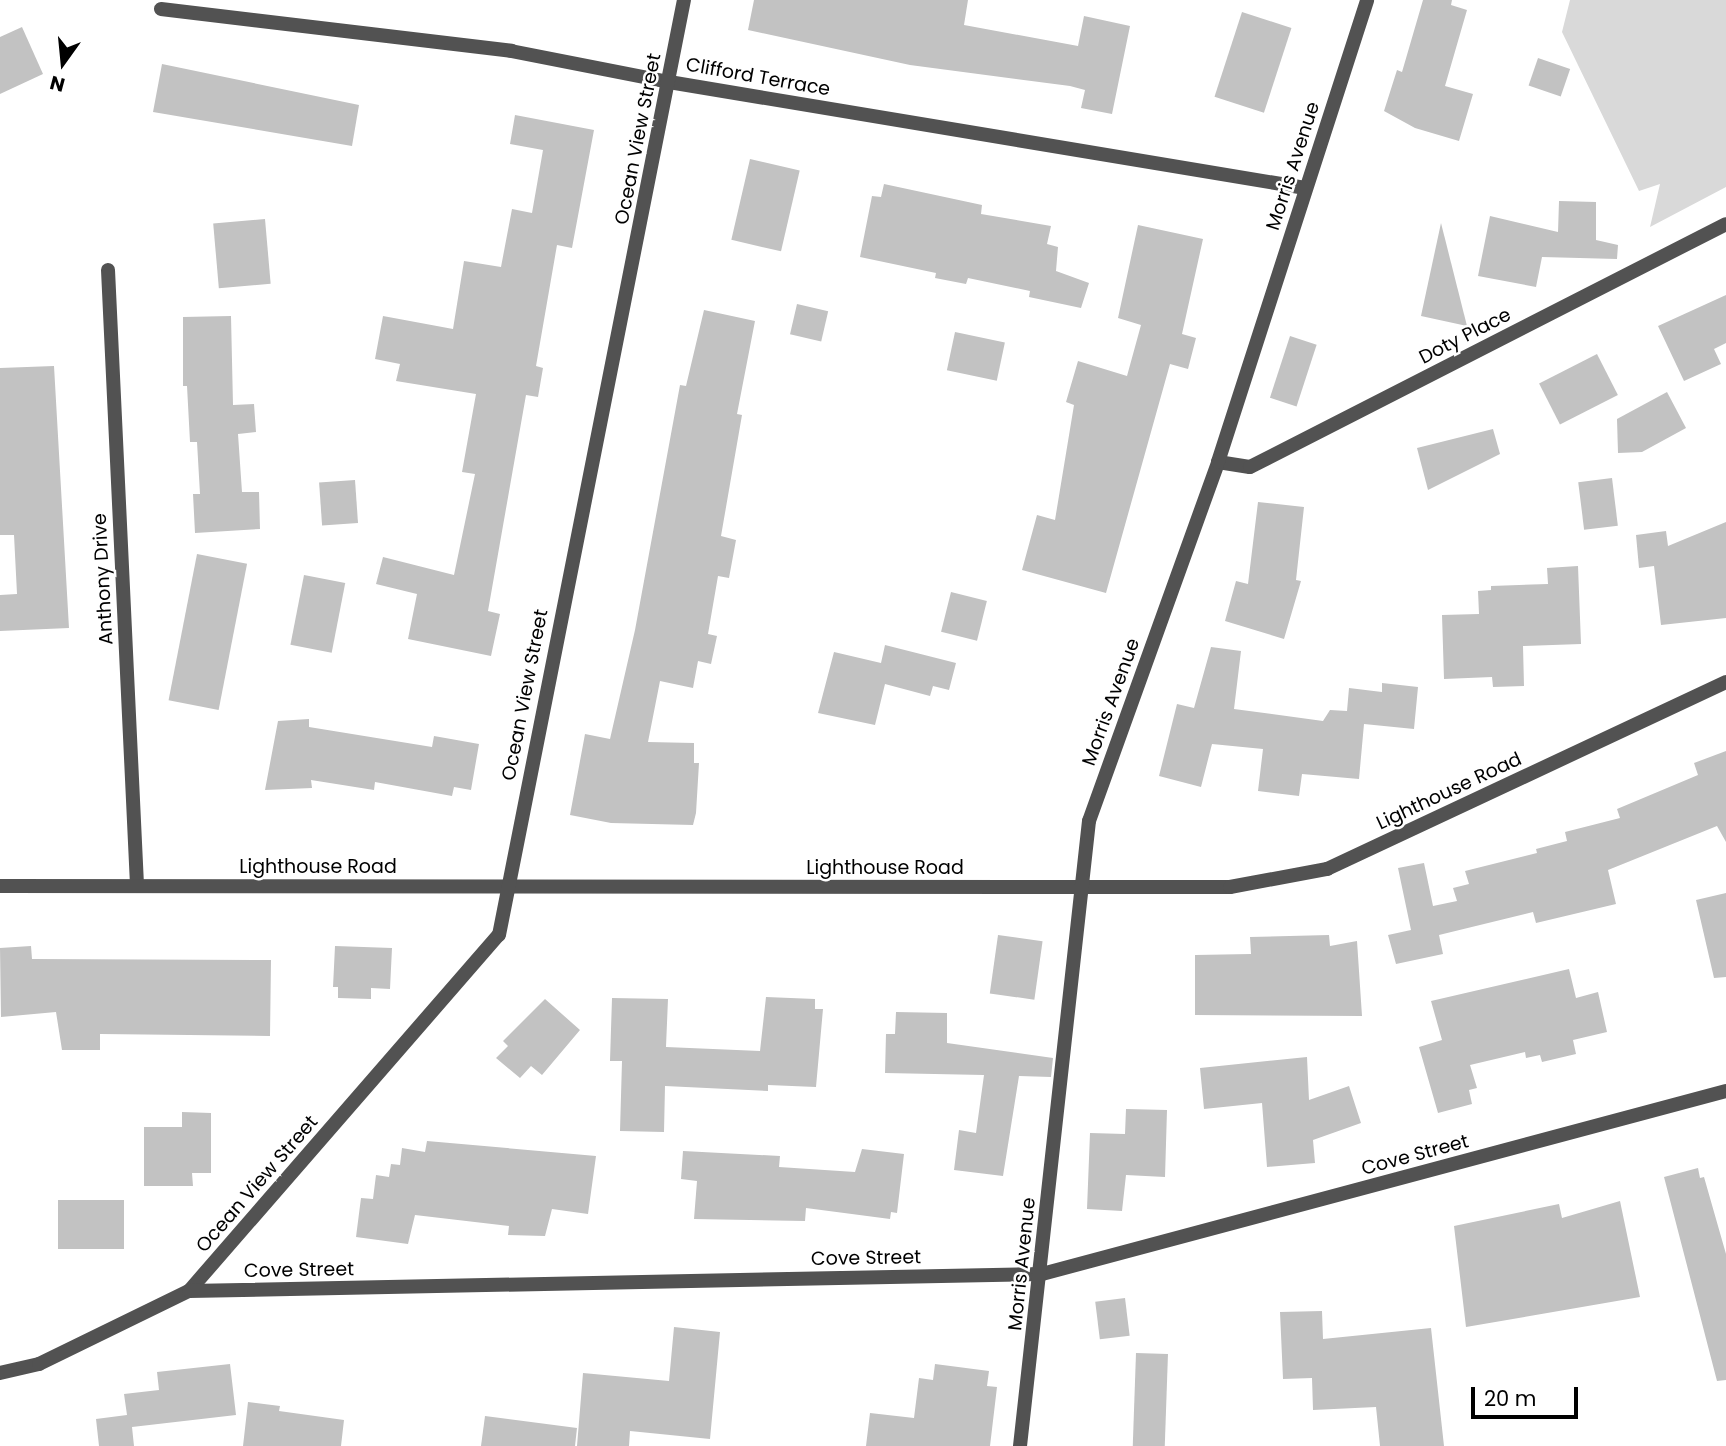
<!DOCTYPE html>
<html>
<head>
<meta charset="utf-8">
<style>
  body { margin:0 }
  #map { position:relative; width:1726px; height:1446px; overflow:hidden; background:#fff; font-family:Poppins,sans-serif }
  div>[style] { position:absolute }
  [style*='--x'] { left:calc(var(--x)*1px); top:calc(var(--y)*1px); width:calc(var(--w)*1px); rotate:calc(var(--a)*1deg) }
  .green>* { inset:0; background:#d9d9d9 }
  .building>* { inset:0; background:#c2c2c2; transform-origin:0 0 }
  .minor>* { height:14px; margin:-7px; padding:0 7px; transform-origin:7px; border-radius:7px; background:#525252 }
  span { translate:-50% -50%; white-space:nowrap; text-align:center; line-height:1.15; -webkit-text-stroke:5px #fff; paint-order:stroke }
  .street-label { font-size:19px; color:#000 }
  .north { position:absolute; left:28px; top:28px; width:70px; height:70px; -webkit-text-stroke:5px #fff; paint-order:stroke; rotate:195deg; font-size:19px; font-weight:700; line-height:28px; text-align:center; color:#000 }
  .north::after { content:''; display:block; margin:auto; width:24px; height:32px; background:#000; clip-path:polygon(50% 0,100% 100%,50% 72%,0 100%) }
  .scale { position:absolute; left:1471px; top:1387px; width:107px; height:32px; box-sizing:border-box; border:4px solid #000; border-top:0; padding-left:9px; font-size:21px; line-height:24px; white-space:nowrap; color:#000; -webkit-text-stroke:5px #fff; paint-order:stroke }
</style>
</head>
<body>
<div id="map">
  <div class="green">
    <i style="clip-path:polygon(1570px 0,1726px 0,1726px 187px,1650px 227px,1660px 184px,1639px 191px,1562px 32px)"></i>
  </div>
  <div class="building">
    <i style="clip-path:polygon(754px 0,968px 0,964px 25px,1078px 46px,1084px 16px,1130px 26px,1112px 114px,1081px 108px,1085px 90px,1070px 86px,910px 65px,748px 30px)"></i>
    <i style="clip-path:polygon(1423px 0,1452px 0,1451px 5px,1467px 10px,1445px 86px,1473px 94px,1459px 141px,1415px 128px,1384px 111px,1397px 70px,1402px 72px)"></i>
    <i style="left:1242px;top:12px;width:52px;height:89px;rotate:18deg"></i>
    <i style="clip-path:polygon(22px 27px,43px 74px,0 94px,0 37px)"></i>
    <i style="left:1538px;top:58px;width:34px;height:29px;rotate:19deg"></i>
    <i style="clip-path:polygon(162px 64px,359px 105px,352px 146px,153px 112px)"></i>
    <i style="clip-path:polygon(515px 115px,594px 130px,572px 248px,557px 245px,536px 366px,543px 368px,538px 397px,526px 395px,488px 611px,500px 614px,491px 656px,408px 639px,417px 594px,376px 584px,383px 557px,454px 575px,475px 474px,462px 472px,476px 394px,396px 381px,400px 364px,375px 359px,383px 316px,453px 329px,464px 261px,501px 267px,512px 209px,532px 213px,543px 150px,510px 144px)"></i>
    <i style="left:750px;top:159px;width:51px;height:83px;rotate:13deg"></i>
    <i style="clip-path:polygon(884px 184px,982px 205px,981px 214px,1051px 226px,1047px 244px,1058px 247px,1056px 271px,1089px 283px,1081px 308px,1029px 297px,1030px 291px,968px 278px,966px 284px,935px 278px,936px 273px,860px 257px,872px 196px,881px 197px)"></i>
    <i style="clip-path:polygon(1559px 201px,1596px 202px,1596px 240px,1618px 245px,1617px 259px,1542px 257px,1536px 287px,1478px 276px,1490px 216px,1558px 232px)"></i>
    <i style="left:265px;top:219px;width:65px;height:52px;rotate:85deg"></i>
    <i style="clip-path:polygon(1441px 223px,1467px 326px,1421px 316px)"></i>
    <i style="clip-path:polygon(1138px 225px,1203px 239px,1182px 334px,1196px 338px,1188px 369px,1170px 364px,1106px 593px,1022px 570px,1037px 515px,1055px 520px,1074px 405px,1066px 402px,1078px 361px,1127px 376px,1141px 325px,1118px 318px)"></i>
    <i style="clip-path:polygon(1726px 295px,1726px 343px,1714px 349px,1721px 364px,1684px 381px,1658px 326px)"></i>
    <i style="left:797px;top:304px;width:32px;height:31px;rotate:13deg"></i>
    <i style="clip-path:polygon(704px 310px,755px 321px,737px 414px,742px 415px,721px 536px,736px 540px,729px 578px,718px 576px,708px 634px,717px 636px,711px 664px,698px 661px,693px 688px,660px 681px,648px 742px,694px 743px,694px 763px,699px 763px,696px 813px,693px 825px,611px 823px,570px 815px,585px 734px,610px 739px,635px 630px,680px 385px,686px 386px)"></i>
    <i style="clip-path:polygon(231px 316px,233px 405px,254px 404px,256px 432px,238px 434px,242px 492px,259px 492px,260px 529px,195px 533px,193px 494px,200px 494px,197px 442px,190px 442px,187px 386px,183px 386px,183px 317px)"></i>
    <i style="left:955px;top:332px;width:51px;height:39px;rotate:12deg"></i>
    <i style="left:1290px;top:336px;width:28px;height:65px;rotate:18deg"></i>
    <i style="left:1597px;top:354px;width:46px;height:65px;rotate:63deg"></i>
    <i style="clip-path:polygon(54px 366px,69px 628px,0 631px,0 595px,17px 594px,14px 535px,0 535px,0 368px)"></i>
    <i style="clip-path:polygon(1667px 392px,1686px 428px,1642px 452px,1618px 453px,1617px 419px)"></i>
    <i style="clip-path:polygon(1493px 429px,1500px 454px,1428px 490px,1417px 448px)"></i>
    <i style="left:1612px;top:478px;width:48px;height:34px;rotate:83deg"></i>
    <i style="left:355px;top:480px;width:43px;height:36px;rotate:86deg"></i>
    <i style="clip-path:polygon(1258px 502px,1304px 507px,1296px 580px,1301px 581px,1284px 639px,1225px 621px,1236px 581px,1248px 584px)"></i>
    <i style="clip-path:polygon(1726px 522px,1726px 618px,1661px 625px,1654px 566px,1639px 568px,1636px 535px,1666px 531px,1668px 546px)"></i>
    <i style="left:197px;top:554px;width:51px;height:149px;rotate:11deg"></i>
    <i style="clip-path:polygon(1578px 566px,1581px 644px,1523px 646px,1524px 686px,1493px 687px,1492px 677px,1444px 679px,1442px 615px,1479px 614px,1478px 591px,1491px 590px,1491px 586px,1548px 584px,1547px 568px)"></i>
    <i style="left:304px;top:575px;width:42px;height:71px;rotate:11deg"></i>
    <i style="left:951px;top:592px;width:37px;height:41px;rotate:14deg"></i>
    <i style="clip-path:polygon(885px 645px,956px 663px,949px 690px,933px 686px,930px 696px,885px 684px,875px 725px,818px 713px,834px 652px,881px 663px)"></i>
    <i style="clip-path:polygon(1211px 647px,1241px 651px,1234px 709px,1323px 721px,1330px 710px,1347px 711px,1349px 688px,1382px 692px,1382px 683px,1418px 687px,1414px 729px,1364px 724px,1359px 779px,1302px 774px,1299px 796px,1258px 791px,1263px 749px,1212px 744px,1201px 787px,1159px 776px,1177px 704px,1194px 708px)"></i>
    <i style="clip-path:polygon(309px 719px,309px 727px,432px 747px,434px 736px,479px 744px,471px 790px,454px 787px,452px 796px,375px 782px,374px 790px,311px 780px,312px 788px,265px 790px,278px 721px)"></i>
    <i style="clip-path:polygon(1726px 751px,1726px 842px,1717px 826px,1608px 870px,1616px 904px,1536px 923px,1533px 912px,1439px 935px,1443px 954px,1396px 964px,1388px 935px,1411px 930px,1398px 868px,1424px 863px,1433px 906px,1457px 901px,1453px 888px,1469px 884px,1465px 871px,1537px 853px,1536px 849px,1567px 841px,1565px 832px,1620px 818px,1617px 809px,1698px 775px,1694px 763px)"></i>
    <i style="clip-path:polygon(1726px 893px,1726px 977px,1714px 978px,1696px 900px)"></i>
    <i style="left:998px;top:935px;width:45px;height:59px;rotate:8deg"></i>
    <i style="clip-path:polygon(1329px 935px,1330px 946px,1357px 941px,1362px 1016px,1195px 1015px,1195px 955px,1251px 954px,1250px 937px)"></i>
    <i style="clip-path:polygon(31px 946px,32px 959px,271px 960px,270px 1036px,100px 1034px,100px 1050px,62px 1050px,56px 1012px,1px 1017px,0 948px)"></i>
    <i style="clip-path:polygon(335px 946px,392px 948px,390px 989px,371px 988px,371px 999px,338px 998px,338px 987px,333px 987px)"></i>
    <i style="clip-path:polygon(1569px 969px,1576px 998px,1598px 992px,1607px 1032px,1573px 1040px,1576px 1054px,1542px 1062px,1540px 1055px,1526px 1058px,1525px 1052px,1470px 1065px,1477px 1088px,1469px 1090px,1472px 1104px,1438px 1113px,1419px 1047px,1442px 1040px,1431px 1001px)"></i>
    <i style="clip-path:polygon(766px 997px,815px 999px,815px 1009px,823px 1009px,816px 1087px,768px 1085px,768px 1091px,665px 1086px,664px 1132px,620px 1131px,622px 1061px,610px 1061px,612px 998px,668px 999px,666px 1047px,760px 1051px)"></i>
    <i style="clip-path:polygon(545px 999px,580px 1030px,542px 1075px,531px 1066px,520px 1078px,496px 1058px,508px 1046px,503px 1041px)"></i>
    <i style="clip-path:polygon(896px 1012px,947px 1013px,947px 1043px,1053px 1058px,1051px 1077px,1019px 1076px,1003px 1176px,954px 1170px,959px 1130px,976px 1133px,984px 1075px,885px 1073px,886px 1034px,895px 1034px)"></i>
    <i style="clip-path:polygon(1307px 1057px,1309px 1100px,1349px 1086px,1361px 1123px,1313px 1140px,1315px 1163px,1267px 1167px,1262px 1103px,1204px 1109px,1200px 1068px)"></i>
    <i style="clip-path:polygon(1126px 1109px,1167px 1110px,1165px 1177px,1126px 1175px,1122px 1211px,1087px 1209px,1090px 1133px,1125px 1134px)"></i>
    <i style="clip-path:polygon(182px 1112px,211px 1113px,211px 1173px,192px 1173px,193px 1186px,144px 1186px,144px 1127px,182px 1127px)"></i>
    <i style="clip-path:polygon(427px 1141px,596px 1156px,588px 1214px,552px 1209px,545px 1236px,508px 1235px,509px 1226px,415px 1215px,408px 1244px,356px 1237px,361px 1198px,373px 1199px,376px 1175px,389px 1177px,391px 1164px,400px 1165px,402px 1148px,425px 1152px)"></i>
    <i style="clip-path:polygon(862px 1149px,904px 1154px,897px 1213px,891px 1212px,890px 1219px,806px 1208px,805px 1221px,694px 1219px,697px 1181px,681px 1179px,683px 1151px,780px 1156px,779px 1167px,855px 1172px)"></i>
    <i style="clip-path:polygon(1698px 1168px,1700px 1178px,1704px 1177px,1726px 1254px,1726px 1380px,1717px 1381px,1664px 1177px)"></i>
    <i style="left:58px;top:1200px;width:66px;height:49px"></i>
    <i style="clip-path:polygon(1620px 1201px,1640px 1297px,1466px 1327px,1454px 1226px,1559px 1204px,1562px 1218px)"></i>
    <i style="left:1125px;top:1298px;width:38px;height:30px;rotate:83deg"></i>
    <i style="clip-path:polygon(1322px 1311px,1323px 1339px,1431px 1328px,1444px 1446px,1380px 1446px,1376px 1407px,1313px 1410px,1312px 1378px,1283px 1379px,1280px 1312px)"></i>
    <i style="clip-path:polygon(674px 1327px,720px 1332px,710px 1439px,630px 1431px,629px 1446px,577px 1446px,583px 1373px,669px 1381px)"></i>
    <i style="left:1136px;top:1353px;width:32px;height:93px;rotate:2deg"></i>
    <i style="clip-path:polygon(230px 1364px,236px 1415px,132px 1427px,134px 1446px,99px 1446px,96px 1419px,127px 1415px,124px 1394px,159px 1390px,157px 1372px)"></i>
    <i style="clip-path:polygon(935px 1364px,989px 1371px,987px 1386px,997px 1387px,990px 1446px,866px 1446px,870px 1413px,914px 1418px,919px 1378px,933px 1380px)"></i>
    <i style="clip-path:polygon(248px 1402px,280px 1406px,279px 1411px,344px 1420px,341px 1446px,243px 1446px)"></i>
    <i style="clip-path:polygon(485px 1416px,577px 1428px,575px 1446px,481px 1446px)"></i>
  </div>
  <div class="minor">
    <i style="--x:161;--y:9;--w:353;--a:6.8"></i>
    <i style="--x:511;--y:51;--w:161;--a:11.1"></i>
    <i style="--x:669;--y:82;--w:645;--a:9.46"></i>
    <i style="--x:108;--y:270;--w:616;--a:87.3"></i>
    <i style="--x:1218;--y:462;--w:32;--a:9"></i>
    <i style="--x:1250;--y:467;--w:534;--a:-27.04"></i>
    <i style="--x:0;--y:886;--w:1230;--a:0.05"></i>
    <i style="--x:1230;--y:887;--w:99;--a:-10.5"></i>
    <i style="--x:1327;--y:869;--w:441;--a:-25.1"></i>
    <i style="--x:189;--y:1291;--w:472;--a:-49"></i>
    <i style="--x:499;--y:935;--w:953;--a:-78.81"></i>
    <i style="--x:0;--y:1373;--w:40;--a:-13"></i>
    <i style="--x:39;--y:1364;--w:167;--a:-26"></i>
    <i style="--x:189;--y:1291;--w:853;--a:-1.14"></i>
    <i style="--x:1042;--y:1274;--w:708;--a:-14.98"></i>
    <i style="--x:1020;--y:1446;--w:629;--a:-83.7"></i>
    <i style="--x:1089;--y:821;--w:381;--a:-70.2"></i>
    <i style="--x:1218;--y:462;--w:485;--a:-72.1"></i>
  </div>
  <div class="street-label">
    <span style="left:758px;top:77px;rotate:10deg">Clifford Terrace</span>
    <span style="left:638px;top:139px;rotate:-79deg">Ocean View Street</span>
    <span style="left:1293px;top:166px;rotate:-72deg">Morris Avenue</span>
    <span style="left:1465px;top:336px;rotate:-27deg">Doty Place</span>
    <span style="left:103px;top:579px;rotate:-93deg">Anthony Drive</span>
    <span style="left:525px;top:695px;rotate:-79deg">Ocean View Street</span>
    <span style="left:1111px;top:702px;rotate:-70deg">Morris Avenue</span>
    <span style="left:1449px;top:791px;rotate:-25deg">Lighthouse Road</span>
    <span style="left:318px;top:867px">Lighthouse Road</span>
    <span style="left:885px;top:868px">Lighthouse Road</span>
    <span style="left:1415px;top:1155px;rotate:-15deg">Cove Street</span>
    <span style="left:257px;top:1184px;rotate:-49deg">Ocean View Street</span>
    <span style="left:866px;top:1258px;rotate:-1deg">Cove Street</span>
    <span style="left:1022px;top:1264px;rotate:-84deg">Morris Avenue</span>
    <span style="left:299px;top:1270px;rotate:-1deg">Cove Street</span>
  </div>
  <div class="north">N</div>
  <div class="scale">20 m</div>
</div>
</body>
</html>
